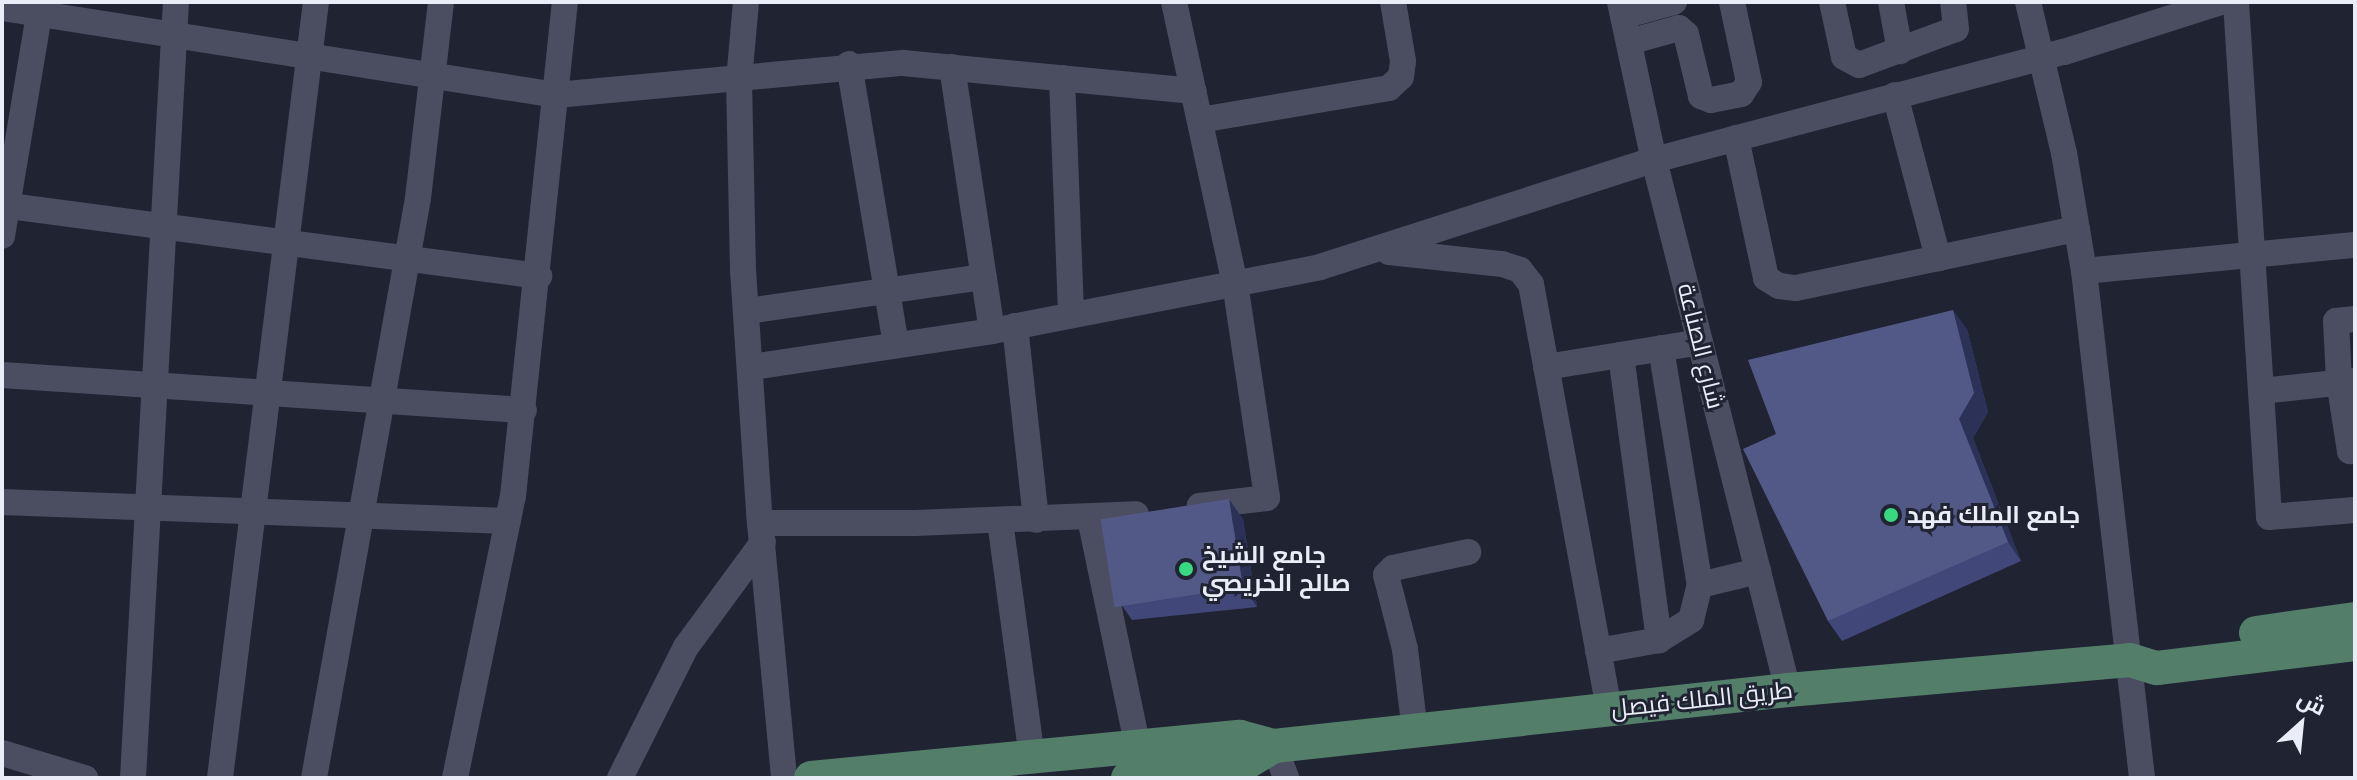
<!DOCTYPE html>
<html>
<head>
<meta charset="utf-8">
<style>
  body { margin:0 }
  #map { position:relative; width:2357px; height:780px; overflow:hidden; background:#202332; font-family:Mulish,Cairo,sans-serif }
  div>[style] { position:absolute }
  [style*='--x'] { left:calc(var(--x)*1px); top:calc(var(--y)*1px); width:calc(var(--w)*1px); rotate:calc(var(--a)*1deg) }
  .minor>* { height:26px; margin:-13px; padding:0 13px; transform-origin:13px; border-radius:13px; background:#4b4e60 }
  .major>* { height:34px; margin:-17px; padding:0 17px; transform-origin:17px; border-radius:17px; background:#537f6a }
  .wall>* { inset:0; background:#414779 }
  .shaded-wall>* { inset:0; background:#2c3157 }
  .building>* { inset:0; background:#535986; transform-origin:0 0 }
  .dots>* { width:22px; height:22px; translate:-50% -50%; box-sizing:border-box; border:4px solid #202332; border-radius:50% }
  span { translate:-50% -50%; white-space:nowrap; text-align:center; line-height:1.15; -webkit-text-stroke:6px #202332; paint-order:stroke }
  .street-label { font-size:24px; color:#eaecf7 }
  .poi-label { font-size:24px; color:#eaecf7; font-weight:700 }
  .left { translate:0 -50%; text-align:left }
  .frame { position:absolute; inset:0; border:4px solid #eaecf7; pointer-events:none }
  .north { position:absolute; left:2261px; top:684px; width:80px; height:80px; -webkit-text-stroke:6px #202332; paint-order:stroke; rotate:27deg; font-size:22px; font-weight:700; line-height:32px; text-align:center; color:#eaecf7 }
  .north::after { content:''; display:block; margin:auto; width:28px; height:36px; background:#eaecf7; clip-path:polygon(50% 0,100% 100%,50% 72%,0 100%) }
</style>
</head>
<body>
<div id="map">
  <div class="minor">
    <i style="--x:746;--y:2;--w:78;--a:95.1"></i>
    <i style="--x:739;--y:80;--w:190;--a:88.8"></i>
    <i style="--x:743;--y:270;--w:254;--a:86.2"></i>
    <i style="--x:760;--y:523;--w:256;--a:84.6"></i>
    <i style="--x:1174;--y:2;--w:288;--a:77.8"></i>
    <i style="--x:1235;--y:283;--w:217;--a:81.5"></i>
    <i style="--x:1267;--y:498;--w:68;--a:173.3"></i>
    <i style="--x:1620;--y:2;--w:162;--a:77.9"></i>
    <i style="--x:1654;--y:160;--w:547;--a:75.81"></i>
    <i style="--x:1832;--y:2;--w:56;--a:77.7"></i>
    <i style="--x:1844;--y:57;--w:17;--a:28"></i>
    <i style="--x:1859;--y:65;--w:103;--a:-20.4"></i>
    <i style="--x:1956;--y:29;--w:27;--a:-96"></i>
    <i style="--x:1891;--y:2;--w:50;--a:79.6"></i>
    <i style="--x:2028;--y:2;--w:155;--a:76.6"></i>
    <i style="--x:2064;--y:153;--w:120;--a:80.4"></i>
    <i style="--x:2084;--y:271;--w:510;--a:83.47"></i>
    <i style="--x:2236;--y:2;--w:516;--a:86.33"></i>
    <i style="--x:2269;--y:517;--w:86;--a:-4.7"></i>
    <i style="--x:2;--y:8;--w:561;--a:8.92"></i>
    <i style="--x:556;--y:95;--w:348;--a:-5.3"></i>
    <i style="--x:903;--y:63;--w:292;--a:5.5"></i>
    <i style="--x:1623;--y:16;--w:53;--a:-15.4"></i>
    <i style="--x:1629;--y:42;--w:52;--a:-15.6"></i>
    <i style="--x:1679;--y:28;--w:9;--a:41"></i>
    <i style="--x:1686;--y:34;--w:64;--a:76.4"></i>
    <i style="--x:1701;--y:96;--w:11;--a:22"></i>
    <i style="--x:1711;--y:100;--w:31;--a:-11"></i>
    <i style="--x:1741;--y:94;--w:14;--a:-56"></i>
    <i style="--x:1749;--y:82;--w:82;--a:-102"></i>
    <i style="--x:849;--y:64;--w:285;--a:80.5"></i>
    <i style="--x:952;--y:67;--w:267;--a:81.4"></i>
    <i style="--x:1062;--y:78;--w:235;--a:87.8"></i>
    <i style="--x:1895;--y:95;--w:169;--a:75.2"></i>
    <i style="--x:1200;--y:120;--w:192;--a:-9.6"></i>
    <i style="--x:1389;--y:88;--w:16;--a:-43"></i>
    <i style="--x:1401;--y:77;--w:16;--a:-83"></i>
    <i style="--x:1403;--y:61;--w:60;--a:-99.6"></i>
    <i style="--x:1736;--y:138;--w:143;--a:77.9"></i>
    <i style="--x:1766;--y:278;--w:15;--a:32"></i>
    <i style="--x:1779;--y:286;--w:17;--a:7"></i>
    <i style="--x:1796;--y:288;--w:287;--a:-11.9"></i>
    <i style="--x:2;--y:205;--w:542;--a:7.53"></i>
    <i style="--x:2;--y:236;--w:237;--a:-80.5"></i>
    <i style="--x:1389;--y:252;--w:114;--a:6.1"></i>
    <i style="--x:1502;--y:264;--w:19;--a:18"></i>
    <i style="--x:1520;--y:270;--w:18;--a:52"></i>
    <i style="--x:1531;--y:284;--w:432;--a:79.6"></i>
    <i style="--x:2084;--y:271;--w:272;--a:-5.5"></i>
    <i style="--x:747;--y:311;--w:239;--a:-8.2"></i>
    <i style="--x:2355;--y:319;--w:19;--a:174"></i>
    <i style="--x:2336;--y:321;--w:60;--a:87.1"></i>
    <i style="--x:2339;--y:381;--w:71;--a:81.1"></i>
    <i style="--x:2350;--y:451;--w:5;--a:-11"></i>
    <i style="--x:1015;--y:326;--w:195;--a:83.8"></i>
    <i style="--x:1661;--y:348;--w:240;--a:80.7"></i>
    <i style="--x:1621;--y:355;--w:288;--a:82.4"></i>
    <i style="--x:752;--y:367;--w:243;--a:-8.5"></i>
    <i style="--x:992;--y:331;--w:334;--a:-11"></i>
    <i style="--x:1320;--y:267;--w:351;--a:-17.8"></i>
    <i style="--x:1654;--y:160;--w:424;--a:-14.8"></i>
    <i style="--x:2064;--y:52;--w:165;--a:-17.7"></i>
    <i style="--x:1546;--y:367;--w:156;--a:-9.2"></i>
    <i style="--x:2;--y:375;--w:523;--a:3.84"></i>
    <i style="--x:2261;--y:391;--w:95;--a:-6.1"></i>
    <i style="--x:2;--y:502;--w:506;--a:2.15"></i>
    <i style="--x:1090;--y:518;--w:234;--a:78.2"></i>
    <i style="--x:1000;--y:521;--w:238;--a:82.3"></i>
    <i style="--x:760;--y:523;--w:155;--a:0"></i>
    <i style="--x:915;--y:523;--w:221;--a:-2.3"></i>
    <i style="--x:1598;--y:651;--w:62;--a:-10.2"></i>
    <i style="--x:1659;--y:640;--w:38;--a:-32"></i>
    <i style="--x:1691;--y:620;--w:36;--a:-76"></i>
    <i style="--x:1700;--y:585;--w:60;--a:-13.6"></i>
    <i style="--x:1415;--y:731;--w:83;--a:-97"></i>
    <i style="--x:1405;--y:649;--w:76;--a:-104.4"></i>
    <i style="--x:1386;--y:575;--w:10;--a:-45"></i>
    <i style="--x:1393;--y:568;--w:77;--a:-12"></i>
    <i style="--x:1274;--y:746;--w:34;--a:69"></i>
    <i style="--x:2;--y:753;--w:87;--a:16.8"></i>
    <i style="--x:133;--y:778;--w:777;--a:-86.83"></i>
    <i style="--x:220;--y:778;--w:782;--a:-82.95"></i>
    <i style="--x:314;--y:778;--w:589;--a:-79.83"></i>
    <i style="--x:418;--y:198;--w:197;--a:-83.3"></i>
    <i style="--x:455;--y:778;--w:288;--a:-78.4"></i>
    <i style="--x:513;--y:496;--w:497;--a:-84"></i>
    <i style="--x:620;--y:778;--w:147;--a:-63.3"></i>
    <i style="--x:686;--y:647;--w:130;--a:-53.7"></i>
  </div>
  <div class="major">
    <i style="--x:2256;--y:633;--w:100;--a:-8"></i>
    <i style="--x:811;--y:778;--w:431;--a:-5.5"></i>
    <i style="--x:1240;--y:737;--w:35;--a:15"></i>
    <i style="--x:1128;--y:778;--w:117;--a:-6.9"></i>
    <i style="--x:1244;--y:764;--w:35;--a:-31"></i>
    <i style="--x:1274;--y:746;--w:517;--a:-6.22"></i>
    <i style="--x:1788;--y:690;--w:343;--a:-5"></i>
    <i style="--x:2130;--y:660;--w:28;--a:17"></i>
    <i style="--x:2157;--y:668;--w:199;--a:-6.9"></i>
  </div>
  <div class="wall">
    <i style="clip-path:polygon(1967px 329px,1988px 412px,1973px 438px,2021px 561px,1842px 641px,1828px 621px,1776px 434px)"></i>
    <i style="clip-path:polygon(1243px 519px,1257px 607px,1132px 620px,1118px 600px)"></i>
  </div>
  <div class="shaded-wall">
    <i style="clip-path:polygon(1953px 310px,1967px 329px,1988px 412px,1973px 438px,2021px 561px,2008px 542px,1959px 419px)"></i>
    <i style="clip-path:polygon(1229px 499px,1243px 519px,1257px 607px,1243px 587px)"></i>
  </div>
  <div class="building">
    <i style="clip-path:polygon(1953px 310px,1974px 393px,1959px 419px,2008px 542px,1828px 621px,1743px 449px,1776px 434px,1748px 360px)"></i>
    <i style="left:1229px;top:499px;width:89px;height:130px;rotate:81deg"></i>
  </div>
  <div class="dots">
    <i style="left:1891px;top:515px;background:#38d880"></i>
    <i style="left:1186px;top:569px;background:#38d880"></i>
  </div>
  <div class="street-label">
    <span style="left:1701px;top:346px;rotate:76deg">شارع الصناعة</span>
    <span style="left:1702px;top:699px;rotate:-6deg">طريق الملك فيصل</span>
  </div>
  <div class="poi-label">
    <span class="left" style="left:1907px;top:515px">جامع الملك فهد</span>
    <span class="left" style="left:1202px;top:569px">جامع الشيخ<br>صالح الخريصي</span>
  </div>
  <div class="frame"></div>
  <div class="north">ش</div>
</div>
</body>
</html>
